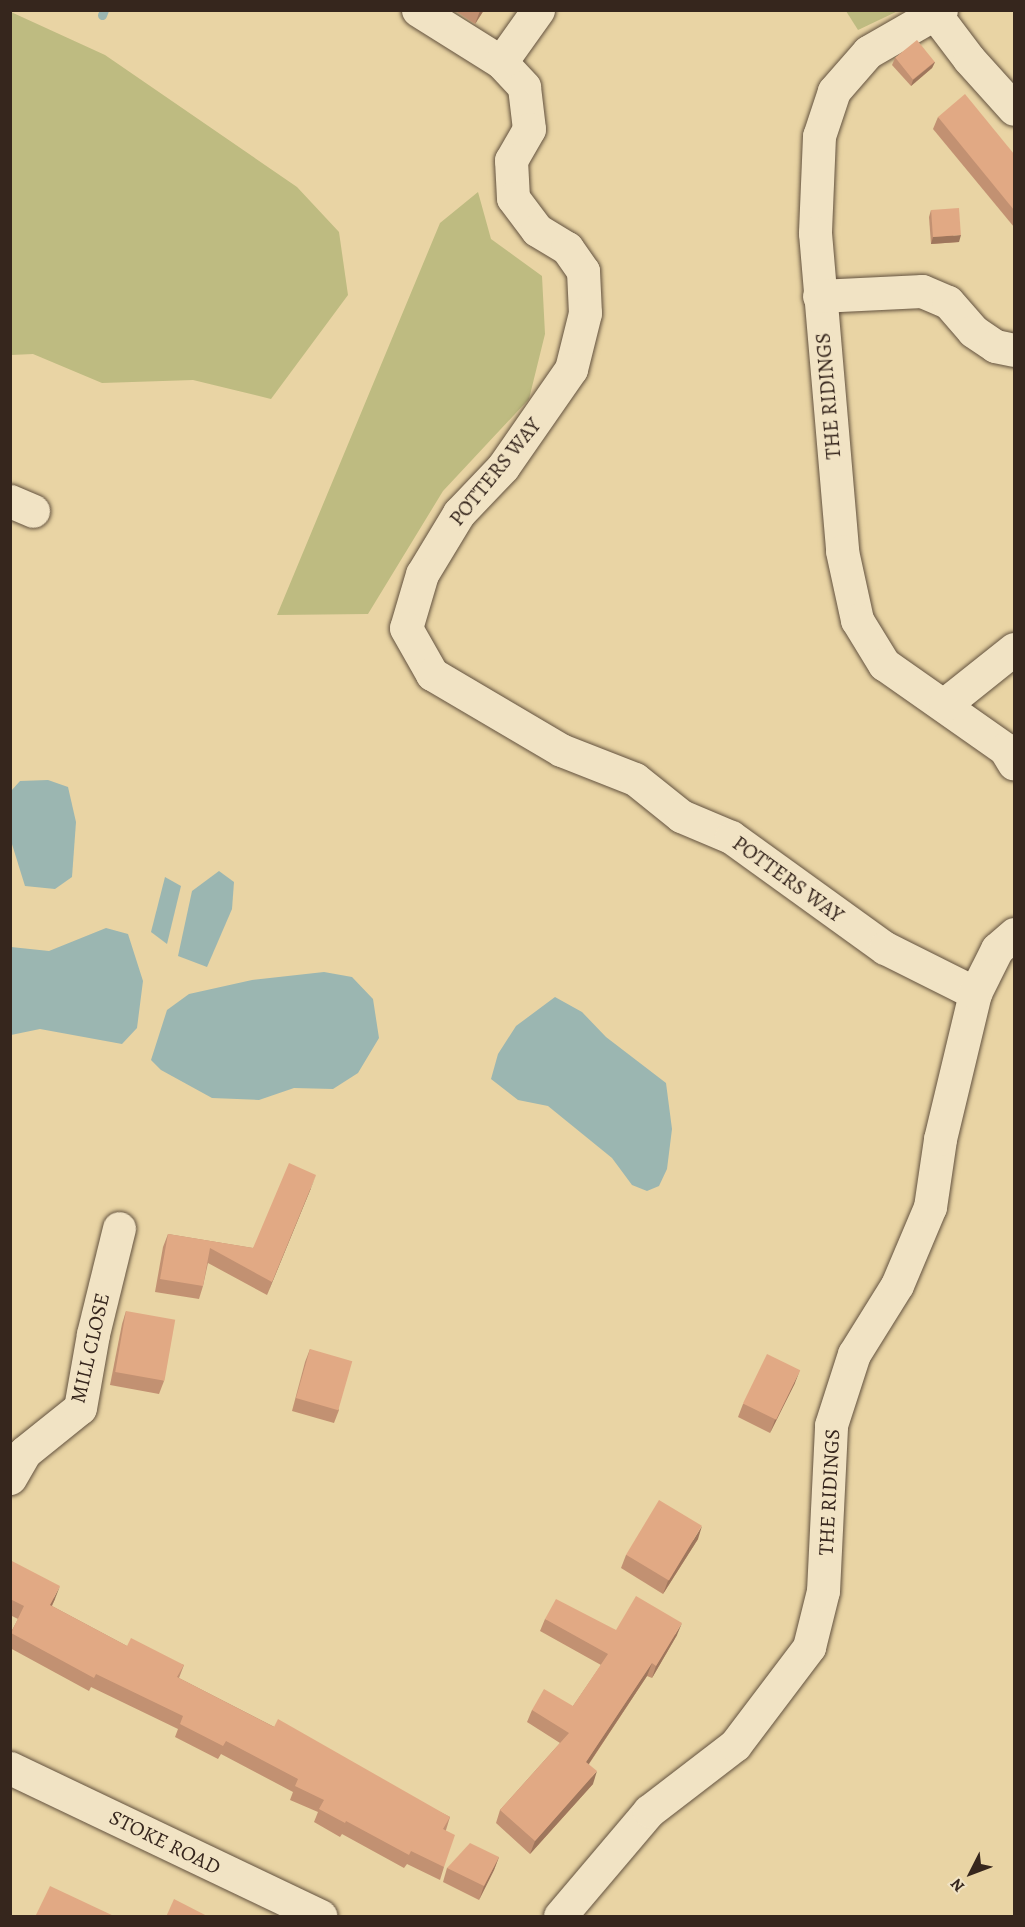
<!DOCTYPE html>
<html>
<head>
<meta charset="utf-8">
<style>
  body { margin:0 }
  #map { position:relative; width:1025px; height:1927px; overflow:hidden; background:#e9d4a4; font-family:Alegreya,serif }
  div>[style] { position:absolute }
  [style*='--x'] { left:calc(var(--x)*1px); top:calc(var(--y)*1px); width:calc(var(--w)*1px); rotate:calc(var(--a)*1deg) }
  .green>* { inset:0; background:#bebb81 }
  .water>* { inset:0; background:#9bb6b1 }
  .stream>* { height:9px; margin:-4.5px; padding:0 4.5px; transform-origin:4.5px; border-radius:4.5px; background:#9bb6b1 }
  .roads { filter:drop-shadow(0 0 2px #63523f) drop-shadow(0 0 2px #63523f) }
  .minor>* { height:33px; margin:-16.5px; padding:0 16.5px; transform-origin:16.5px; border-radius:16.5px; background:#f1e3c4 }
  .wall>* { inset:0; background:#c29172 }
  .shaded-wall>* { inset:0; background:#9e765c }
  .building>* { inset:0; background:#e1a984; transform-origin:0 0 }
  span { translate:-50% -50%; white-space:nowrap; text-align:center; line-height:1.15; -webkit-text-stroke:6px #f1e3c4; paint-order:stroke }
  .street-label { font-size:21px; color:#36261d }
  .frame { position:absolute; inset:0; border:12px solid #36261d; pointer-events:none }
  .north { position:absolute; left:941px; top:1843px; width:60px; height:60px; -webkit-text-stroke:4px #f1e3c4; paint-order:stroke; rotate:228deg; font-size:16px; font-weight:700; line-height:24px; text-align:center; color:#36261d }
  .north::after { content:''; display:block; margin:auto; width:21px; height:27px; background:#36261d; clip-path:polygon(50% 0,100% 100%,50% 72%,0 100%) }
</style>
</head>
<body>
<div id="map">
  <div class="green">
    <i style="clip-path:polygon(846px 11px,898px 11px,858px 30px)"></i>
    <i style="clip-path:polygon(11px 12px,105px 55px,297px 187px,339px 232px,348px 295px,271px 399px,193px 380px,102px 383px,33px 354px,11px 355px)"></i>
    <i style="clip-path:polygon(478px 192px,491px 239px,542px 276px,545px 334px,529px 399px,443px 491px,368px 614px,277px 615px,440px 223px)"></i>
  </div>
  <div class="water">
    <i style="clip-path:polygon(48px 780px,68px 787px,76px 822px,72px 877px,55px 889px,25px 886px,11px 841px,11px 791px,20px 781px)"></i>
    <i style="clip-path:polygon(219px 871px,234px 882px,232px 909px,207px 967px,178px 956px,192px 891px)"></i>
    <i style="clip-path:polygon(165px 877px,181px 886px,167px 944px,151px 932px)"></i>
    <i style="clip-path:polygon(106px 928px,128px 934px,143px 981px,137px 1028px,122px 1044px,40px 1029px,11px 1035px,11px 947px,49px 951px)"></i>
    <i style="clip-path:polygon(324px 972px,352px 977px,373px 999px,379px 1038px,358px 1073px,333px 1089px,294px 1088px,259px 1100px,212px 1098px,161px 1070px,151px 1060px,167px 1010px,189px 994px,252px 980px)"></i>
    <i style="clip-path:polygon(555px 997px,582px 1012px,606px 1037px,666px 1083px,672px 1129px,667px 1169px,659px 1186px,647px 1191px,632px 1185px,612px 1158px,548px 1106px,518px 1100px,491px 1079px,498px 1054px,516px 1026px)"></i>
  </div>
  <div class="stream">
    <i style="--x:102;--y:15;--w:5;--a:-68"></i>
  </div>
  <div class="roads">
    <div class="minor">
      <i style="--x:418;--y:10;--w:98;--a:32.1"></i>
      <i style="--x:501;--y:62;--w:34;--a:47"></i>
      <i style="--x:524;--y:87;--w:42;--a:83.2"></i>
      <i style="--x:529;--y:129;--w:36;--a:120"></i>
      <i style="--x:511;--y:160;--w:38;--a:87"></i>
      <i style="--x:513;--y:198;--w:40;--a:53"></i>
      <i style="--x:537;--y:230;--w:35;--a:31"></i>
      <i style="--x:567;--y:248;--w:28;--a:55"></i>
      <i style="--x:583;--y:271;--w:42;--a:87.3"></i>
      <i style="--x:585;--y:313;--w:58;--a:104"></i>
      <i style="--x:571;--y:369;--w:119;--a:124.8"></i>
      <i style="--x:503;--y:467;--w:64;--a:133.7"></i>
      <i style="--x:459;--y:513;--w:71;--a:121.2"></i>
      <i style="--x:422;--y:574;--w:56;--a:106.5"></i>
      <i style="--x:406;--y:628;--w:53;--a:60.5"></i>
      <i style="--x:432;--y:674;--w:150;--a:30.5"></i>
      <i style="--x:561;--y:750;--w:79;--a:21.4"></i>
      <i style="--x:635;--y:779;--w:59;--a:38.8"></i>
      <i style="--x:681;--y:816;--w:54;--a:22.8"></i>
      <i style="--x:731;--y:837;--w:190;--a:35.8"></i>
      <i style="--x:885;--y:948;--w:101;--a:26.6"></i>
      <i style="--x:941;--y:10;--w:84;--a:150.1"></i>
      <i style="--x:868;--y:52;--w:52;--a:131.1"></i>
      <i style="--x:834;--y:91;--w:47;--a:108.4"></i>
      <i style="--x:819;--y:136;--w:97;--a:92.4"></i>
      <i style="--x:815;--y:233;--w:319;--a:85.1"></i>
      <i style="--x:842;--y:551;--w:71;--a:77.7"></i>
      <i style="--x:857;--y:620;--w:52;--a:58.5"></i>
      <i style="--x:884;--y:664;--w:148;--a:35.1"></i>
      <i style="--x:1005;--y:749;--w:17;--a:59"></i>
      <i style="--x:935;--y:14;--w:56;--a:52.9"></i>
      <i style="--x:969;--y:59;--w:67;--a:48"></i>
      <i style="--x:501;--y:62;--w:64;--a:-54.6"></i>
      <i style="--x:819;--y:296;--w:103;--a:-2.8"></i>
      <i style="--x:922;--y:291;--w:28;--a:23"></i>
      <i style="--x:948;--y:302;--w:38;--a:49"></i>
      <i style="--x:973;--y:331;--w:27;--a:34"></i>
      <i style="--x:995;--y:346;--w:19;--a:12"></i>
      <i style="--x:10;--y:501;--w:25;--a:23"></i>
      <i style="--x:945;--y:704;--w:88;--a:-38.6"></i>
      <i style="--x:10;--y:1478;--w:30;--a:-60"></i>
      <i style="--x:25;--y:1452;--w:70;--a:-38.7"></i>
      <i style="--x:80;--y:1408;--w:75;--a:-80"></i>
      <i style="--x:93;--y:1334;--w:109;--a:-76.2"></i>
      <i style="--x:10;--y:1768;--w:344;--a:25.5"></i>
      <i style="--x:560;--y:1916;--w:138;--a:-49.7"></i>
      <i style="--x:649;--y:1811;--w:108;--a:-37.5"></i>
      <i style="--x:735;--y:1745;--w:123;--a:-52.9"></i>
      <i style="--x:809;--y:1647;--w:58;--a:-76"></i>
      <i style="--x:823;--y:1591;--w:166;--a:-87.2"></i>
      <i style="--x:831;--y:1425;--w:75;--a:-72.1"></i>
      <i style="--x:854;--y:1354;--w:81;--a:-58.1"></i>
      <i style="--x:897;--y:1285;--w:85;--a:-67.1"></i>
      <i style="--x:930;--y:1207;--w:69;--a:-81.6"></i>
      <i style="--x:940;--y:1139;--w:150;--a:-76.5"></i>
      <i style="--x:975;--y:993;--w:49;--a:-63.4"></i>
      <i style="--x:997;--y:949;--w:23;--a:-41"></i>
    </div>
  </div>
  <div class="wall">
    <i style="clip-path:polygon(454px 10px,484px 10px,475px 24px)"></i>
    <i style="clip-path:polygon(895px 58px,935px 62px,932px 68px,911px 86px,892px 65px)"></i>
    <i style="clip-path:polygon(938px 117px,1014px 154px,1014px 227px,933px 129px)"></i>
    <i style="clip-path:polygon(931px 210px,959px 242px,931px 244px,929px 217px)"></i>
    <i style="clip-path:polygon(311px 1188px,267px 1295px,208px 1263px,203px 1286px,199px 1299px,155px 1292px,163px 1247px,168px 1234px,253px 1248px)"></i>
    <i style="clip-path:polygon(126px 1311px,164px 1381px,159px 1394px,110px 1385px,122px 1324px)"></i>
    <i style="clip-path:polygon(310px 1349px,339px 1410px,334px 1423px,292px 1411px,305px 1362px)"></i>
    <i style="clip-path:polygon(795px 1383px,770px 1433px,738px 1417px,743px 1404px)"></i>
    <i style="clip-path:polygon(698px 1539px,663px 1594px,621px 1568px,626px 1555px)"></i>
    <i style="clip-path:polygon(10px 1560px,55px 1599px,52px 1606px,127px 1646px,184px 1665px,179px 1678px,450px 1817px,446px 1830px,444px 1867px,440px 1880px,407px 1864px,404px 1868px,342px 1834px,340px 1837px,314px 1822px,318px 1812px,290px 1800px,293px 1792px,221px 1754px,218px 1759px,175px 1737px,178px 1729px,91px 1687px,89px 1691px,10px 1648px,10px 1634px,18px 1619px,10px 1615px)"></i>
    <i style="clip-path:polygon(545px 1619px,616px 1630px,677px 1635px,652px 1678px,647px 1676px,589px 1764px,593px 1784px,530px 1854px,496px 1823px,500px 1810px,560px 1743px,527px 1722px,532px 1710px,573px 1706px,601px 1665px,540px 1631px)"></i>
    <i style="clip-path:polygon(499px 1857px,494px 1870px,479px 1900px,443px 1882px,447px 1868px)"></i>
  </div>
  <div class="shaded-wall">
    <i style="clip-path:polygon(484px 10px,475px 24px,480px 11px)"></i>
    <i style="clip-path:polygon(935px 62px,932px 68px,911px 86px,913px 80px)"></i>
    <i style="clip-path:polygon(961px 235px,959px 242px,931px 244px,933px 237px)"></i>
    <i style="clip-path:polygon(316px 1175px,311px 1188px,267px 1295px,272px 1282px)"></i>
    <i style="clip-path:polygon(800px 1370px,795px 1383px,770px 1433px,775px 1420px)"></i>
    <i style="clip-path:polygon(702px 1526px,698px 1539px,663px 1594px,668px 1581px)"></i>
    <i style="clip-path:polygon(60px 1586px,55px 1599px,45px 1619px,50px 1605px)"></i>
    <i style="clip-path:polygon(682px 1623px,677px 1635px,652px 1678px,656px 1666px)"></i>
    <i style="clip-path:polygon(652px 1663px,647px 1676px,582px 1774px,586px 1762px)"></i>
    <i style="clip-path:polygon(597px 1771px,593px 1784px,530px 1854px,535px 1841px)"></i>
    <i style="clip-path:polygon(499px 1857px,494px 1870px,479px 1900px,484px 1886px)"></i>
  </div>
  <div class="building">
    <i style="left:917px;top:40px;width:28px;height:28px;rotate:51deg"></i>
    <i style="clip-path:polygon(965px 94px,1014px 154px,1014px 210px,938px 117px)"></i>
    <i style="left:959px;top:208px;width:27px;height:28px;rotate:86deg"></i>
    <i style="clip-path:polygon(289px 1163px,316px 1175px,272px 1282px,210px 1248px,203px 1286px,160px 1279px,168px 1234px,253px 1248px)"></i>
    <i style="left:126px;top:1311px;width:50px;height:62px;rotate:10deg"></i>
    <i style="left:310px;top:1349px;width:44px;height:51px;rotate:16deg"></i>
    <i style="left:767px;top:1354px;width:37px;height:55px;rotate:26deg"></i>
    <i style="left:659px;top:1500px;width:50px;height:64px;rotate:31deg"></i>
    <i style="clip-path:polygon(10px 1560px,60px 1586px,50px 1605px,127px 1646px,131px 1638px,184px 1665px,177px 1677px,274px 1727px,278px 1719px,450px 1817px,443px 1829px,455px 1835px,444px 1867px,411px 1851px,409px 1855px,346px 1821px,345px 1823px,319px 1809px,324px 1800px,295px 1786px,298px 1779px,226px 1741px,223px 1746px,180px 1724px,183px 1716px,96px 1674px,94px 1678px,11px 1633px,24px 1606px,10px 1599px)"></i>
    <i style="clip-path:polygon(636px 1596px,682px 1623px,656px 1666px,652px 1663px,586px 1762px,597px 1771px,535px 1841px,500px 1810px,569px 1733px,532px 1710px,544px 1689px,573px 1706px,608px 1654px,545px 1619px,556px 1599px,616px 1630px)"></i>
    <i style="clip-path:polygon(470px 1843px,499px 1857px,484px 1886px,447px 1868px)"></i>
    <i style="clip-path:polygon(50px 1886px,116px 1917px,35px 1917px)"></i>
    <i style="clip-path:polygon(174px 1899px,209px 1917px,166px 1917px)"></i>
  </div>
  <div class="street-label">
    <span style="left:828px;top:396px;rotate:-95deg">THE RIDINGS</span>
    <span style="left:495px;top:472px;rotate:-51deg">POTTERS WAY</span>
    <span style="left:788px;top:879px;rotate:36deg">POTTERS WAY</span>
    <span style="left:90px;top:1348px;rotate:-77deg">MILL CLOSE</span>
    <span style="left:829px;top:1492px;rotate:-87deg">THE RIDINGS</span>
    <span style="left:165px;top:1842px;rotate:26deg">STOKE ROAD</span>
  </div>
  <div class="frame"></div>
  <div class="north">N</div>
</div>
</body>
</html>
